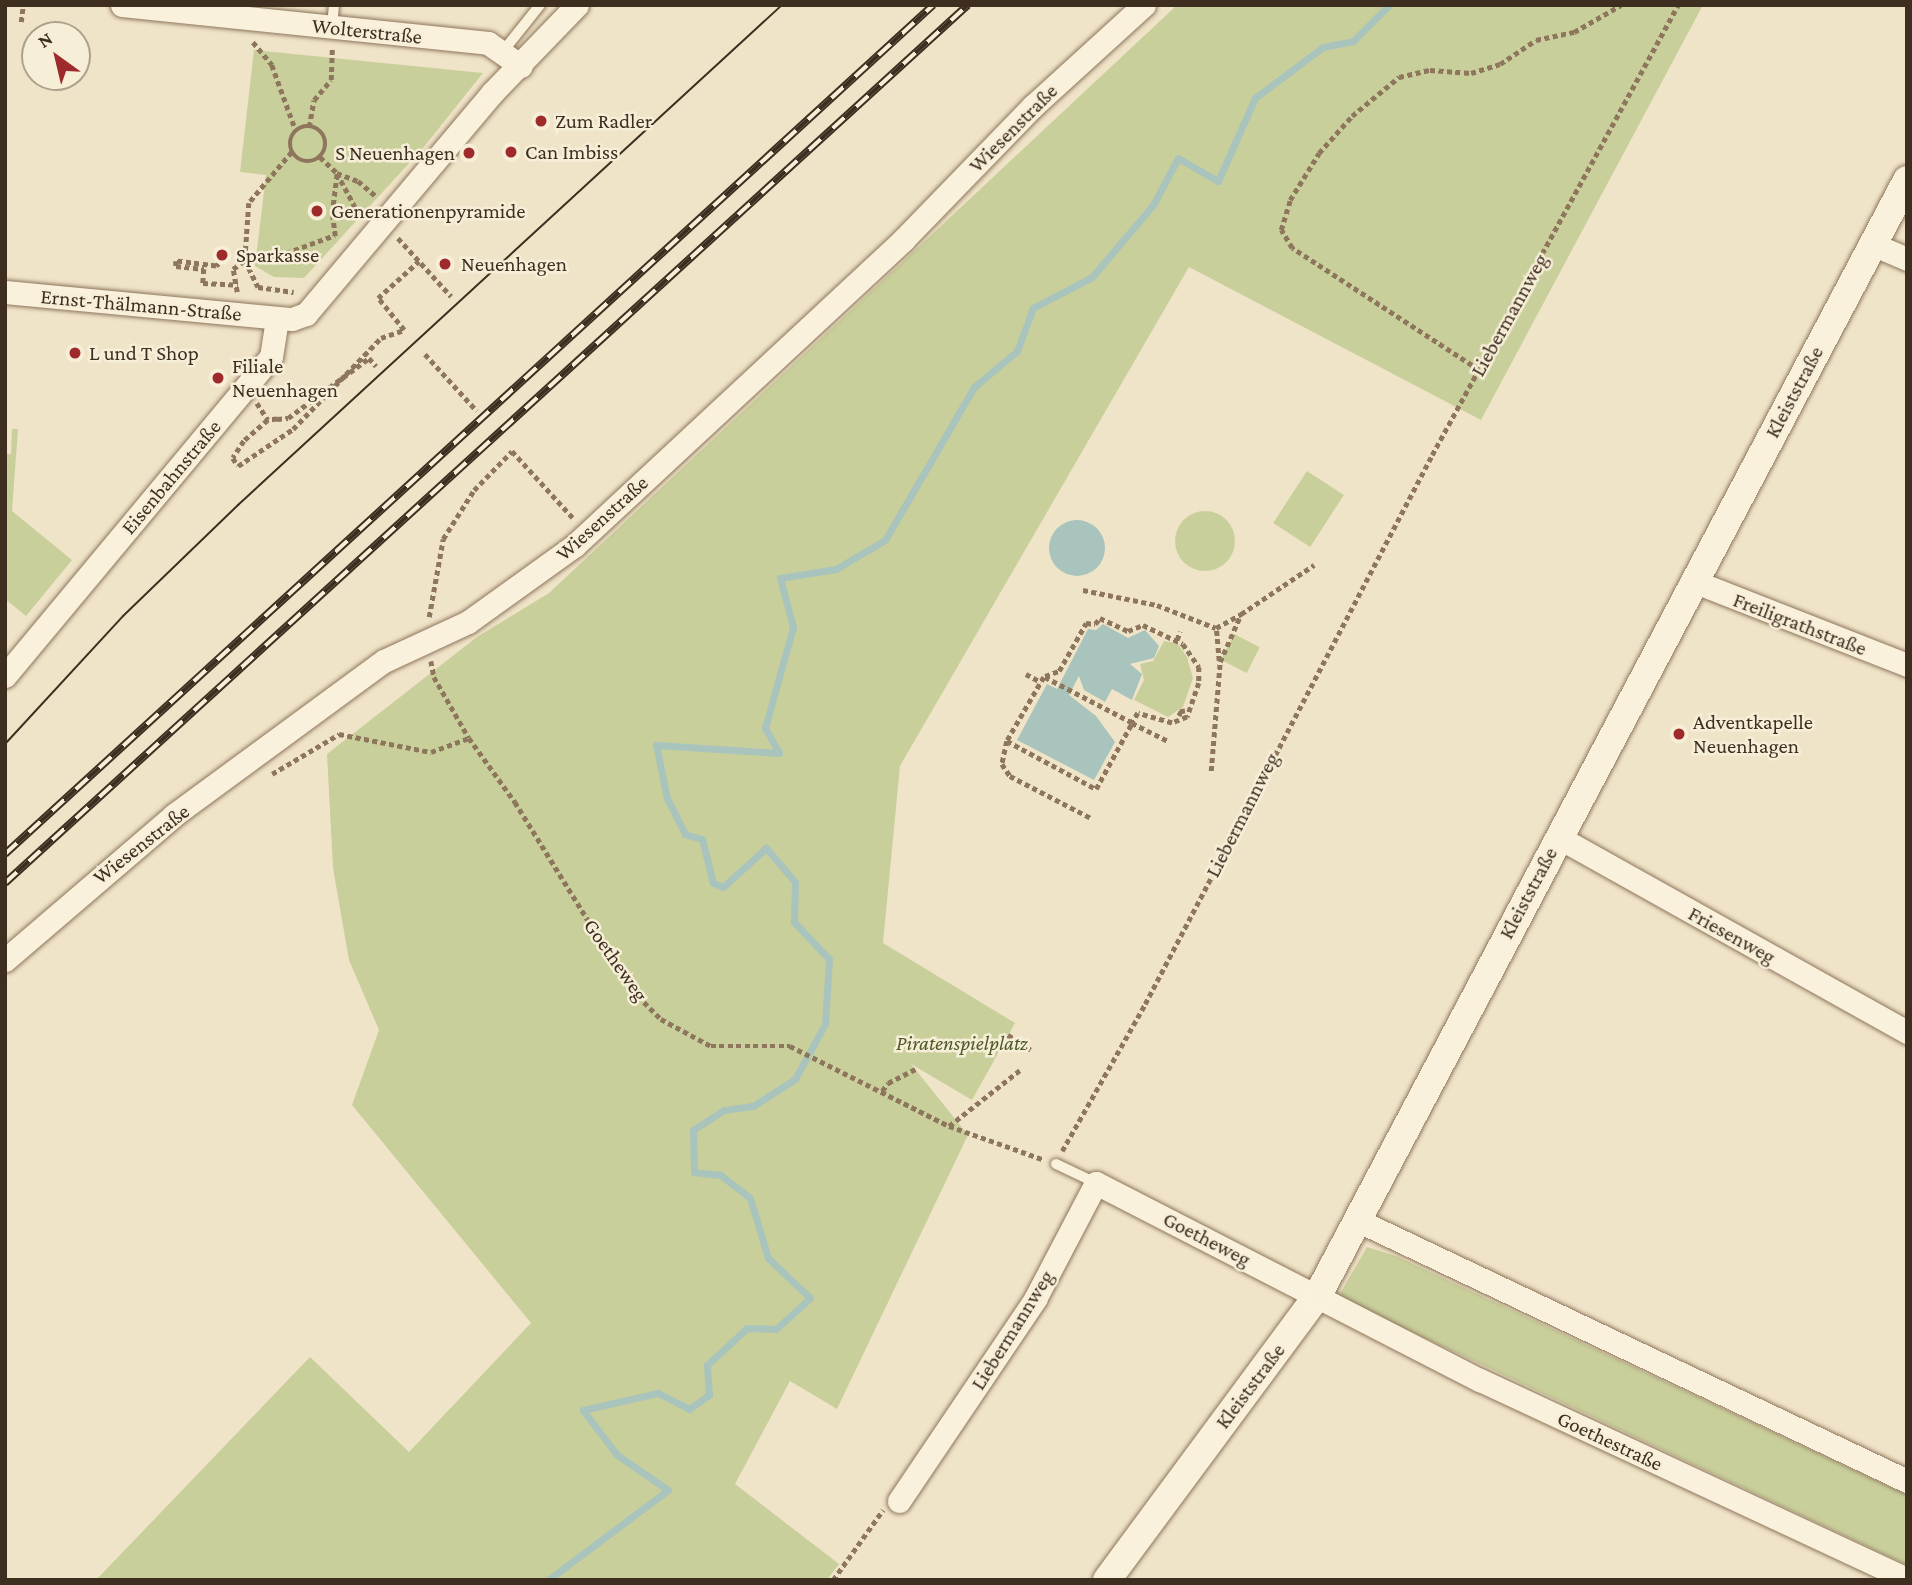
<!DOCTYPE html>
<html>
<head>
<meta charset="utf-8">
<style>
  body { margin:0 }
  #map { position:relative; width:1912px; height:1585px; overflow:hidden; background:#f0e4c8; font-family:"Crimson Pro",serif }
  div>[style] { position:absolute }
  [style*='--x'] { left:calc(var(--x)*1px); top:calc(var(--y)*1px); width:calc(var(--w)*1px); rotate:calc(var(--a)*1deg) }
  .green>* { inset:0; background:#c9cf9b; transform-origin:0 0 }
  .round { border-radius:50% }
  .water>* { inset:0; background:#a9c4bc }
  .stream>* { height:7px; margin:-3.5px; padding:0 3.5px; transform-origin:3.5px; border-radius:3.5px; background:#a9c4bc }
  .path>* { height:4.5px; margin-top:-2.25px; transform-origin:0; background:repeating-linear-gradient(90deg,#8d765c 0 5px,transparent 0 8.5px) }
  .path>.ring { margin:-2.25px; padding:0; box-sizing:content-box; background:none; border:4.5px solid #8d765c; border-radius:50% }
  .roads { filter:drop-shadow(0 0 2px #8d765c) drop-shadow(0 0 2px #8d765c) }
  .service>* { height:10px; margin:-5px; padding:0 5px; transform-origin:5px; border-radius:5px; background:#faf1dc }
  .minor>* { height:23px; margin:-11.5px; padding:0 11.5px; transform-origin:11.5px; border-radius:11.5px; background:#faf1dc }
  .tertiary>* { height:28px; margin:-14px; padding:0 14px; transform-origin:14px; border-radius:14px; background:#faf1dc }
  .tram>* { height:2px; margin:-1px; padding:0 1px; transform-origin:1px; border-radius:1px; background:#3d2e20 }
  .rail>* { height:8px; margin-top:-4px; transform-origin:0; background:repeating-linear-gradient(90deg,#f7eed8 0 16px,#3d2e20 0 32px); box-sizing:border-box; border-block:2px solid #3d2e20 }
  .path-bridge>* { height:4.5px; margin-top:-2.25px; transform-origin:0; background:repeating-linear-gradient(90deg,#8d765c 0 5px,transparent 0 8.5px) }
  .dots>* { width:19px; height:19px; translate:-50% -50%; box-sizing:border-box; border:4px solid #f7eed8; border-radius:50% }
  span { translate:-50% -50%; white-space:nowrap; text-align:center; line-height:1.15; -webkit-text-stroke:5px #f7eed8; paint-order:stroke }
  .street-label { font-size:21px; color:#3d2e20 }
  .poi-label { font-size:21px; color:#3d2e20 }
  .left { translate:0 -50%; text-align:left }
  .right { translate:-100% -50%; text-align:right }
  .park-label { font-size:21px; color:#4d5a26; font-style:italic }
  .frame { position:absolute; inset:0; border:7px solid #3d2e20; pointer-events:none }
  .north { position:absolute; left:21px; top:21px; width:70px; height:70px; box-sizing:border-box; background:#f7eed8; border:2px solid #ada18e; border-radius:50%; rotate:326deg; font-size:19px; font-weight:700; line-height:28px; text-align:center; color:#3d2e20 }
  .north::after { content:''; display:block; margin:auto; width:24px; height:32px; background:#9e2a2b; clip-path:polygon(50% 0,100% 100%,50% 72%,0 100%) }
</style>
</head>
<body>
<div id="map">
  <div class="green">
    <i style="clip-path:polygon(1177px 5px,1703px 5px,1481px 420px,1189px 267px,900px 766px,883px 943px,1015px 1023px,972px 1100px,911px 1064px,968px 1135px,837px 1409px,790px 1381px,735px 1484px,839px 1564px,827px 1580px,96px 1580px,310px 1357px,409px 1452px,531px 1323px,352px 1105px,379px 1030px,349px 960px,333px 868px,327px 754px,477px 637px,549px 593px)"></i>
    <i style="clip-path:polygon(254px 50px,483px 73px,423px 148px,304px 278px,274px 277px,255px 266px,266px 175px,240px 172px)"></i>
    <i style="clip-path:polygon(12px 429px,18px 429px,12px 511px,72px 560px,26px 616px,5px 599px,5px 454px,11px 454px)"></i>
    <i style="left:1307px;top:471px;width:44px;height:62px;rotate:33deg"></i>
    <i class="round" style="left:1175px;top:511px;width:60px;height:60px"></i>
    <i style="left:1234px;top:634px;width:29px;height:29px;rotate:27deg"></i>
    <i style="clip-path:polygon(1164px 641px,1178px 644px,1187px 657px,1193px 678px,1183px 707px,1168px 717px,1134px 700px,1144px 680px,1140px 664px,1153px 661px)"></i>
    <i style="clip-path:polygon(1367px 1247px,1396px 1256px,1907px 1495px,1907px 1565px,1338px 1297px)"></i>
  </div>
  <div class="water">
    <i class="round" style="left:1049px;top:520px;width:56px;height:56px"></i>
    <i style="clip-path:polygon(1103px 624px,1128px 638px,1145px 630px,1159px 646px,1154px 658px,1130px 664px,1142px 674px,1132px 700px,1112px 689px,1105px 702px,1084px 690px,1079px 676px,1069px 695px,1096px 716px,1115px 742px,1094px 780px,1017px 740px,1047px 684px,1057px 689px,1088px 629px,1096px 630px)"></i>
  </div>
  <div class="stream">
    <i style="--x:548;--y:1580;--w:150;--a:-36.9"></i>
    <i style="--x:668;--y:1490;--w:62;--a:-145.5"></i>
    <i style="--x:617;--y:1455;--w:56;--a:-127.1"></i>
    <i style="--x:583;--y:1410;--w:77;--a:-12.8"></i>
    <i style="--x:658;--y:1393;--w:35;--a:27"></i>
    <i style="--x:689;--y:1409;--w:24;--a:-35"></i>
    <i style="--x:709;--y:1395;--w:30;--a:-94"></i>
    <i style="--x:707;--y:1365;--w:54;--a:-42.8"></i>
    <i style="--x:747;--y:1328;--w:29;--a:2"></i>
    <i style="--x:776;--y:1329;--w:46;--a:-42.4"></i>
    <i style="--x:810;--y:1298;--w:58;--a:-136.4"></i>
    <i style="--x:768;--y:1258;--w:63;--a:-106.7"></i>
    <i style="--x:750;--y:1198;--w:37;--a:-142"></i>
    <i style="--x:721;--y:1175;--w:27;--a:-174"></i>
    <i style="--x:694;--y:1172;--w:42;--a:-91.4"></i>
    <i style="--x:693;--y:1130;--w:37;--a:-33"></i>
    <i style="--x:724;--y:1110;--w:29;--a:-8"></i>
    <i style="--x:753;--y:1106;--w:50;--a:-32.7"></i>
    <i style="--x:795;--y:1079;--w:63;--a:-61.4"></i>
    <i style="--x:825;--y:1024;--w:65;--a:-86.5"></i>
    <i style="--x:829;--y:959;--w:51;--a:-133.4"></i>
    <i style="--x:794;--y:922;--w:40;--a:-88.6"></i>
    <i style="--x:795;--y:882;--w:45;--a:-130.5"></i>
    <i style="--x:766;--y:848;--w:58;--a:137.8"></i>
    <i style="--x:723;--y:887;--w:11;--a:-158"></i>
    <i style="--x:713;--y:883;--w:45;--a:-104"></i>
    <i style="--x:702;--y:839;--w:18;--a:-164"></i>
    <i style="--x:685;--y:834;--w:40;--a:-116.6"></i>
    <i style="--x:667;--y:798;--w:54;--a:-101.7"></i>
    <i style="--x:656;--y:745;--w:123;--a:3.7"></i>
    <i style="--x:779;--y:753;--w:29;--a:-119"></i>
    <i style="--x:765;--y:728;--w:105;--a:-74.5"></i>
    <i style="--x:793;--y:627;--w:51;--a:-104.9"></i>
    <i style="--x:780;--y:578;--w:57;--a:-9.1"></i>
    <i style="--x:836;--y:569;--w:57;--a:-30.6"></i>
    <i style="--x:885;--y:540;--w:177;--a:-59.8"></i>
    <i style="--x:974;--y:387;--w:56;--a:-39.9"></i>
    <i style="--x:1017;--y:351;--w:46;--a:-69.6"></i>
    <i style="--x:1033;--y:308;--w:67;--a:-27.7"></i>
    <i style="--x:1092;--y:277;--w:94;--a:-49.7"></i>
    <i style="--x:1153;--y:205;--w:53;--a:-62"></i>
    <i style="--x:1178;--y:158;--w:46;--a:29.9"></i>
    <i style="--x:1218;--y:181;--w:91;--a:-66"></i>
    <i style="--x:1255;--y:98;--w:85;--a:-36.9"></i>
    <i style="--x:1323;--y:47;--w:31;--a:-11"></i>
    <i style="--x:1353;--y:41;--w:51;--a:-45"></i>
  </div>
  <div class="path">
    <i style="--x:21;--y:22;--w:17;--a:-83"></i>
    <i style="--x:253;--y:42;--w:30;--a:50"></i>
    <i style="--x:272;--y:65;--w:70;--a:70"></i>
    <i class="ring" style="left:290px;top:126px;width:31.5px;height:31.5px"></i>
    <i style="--x:309;--y:127;--w:27;--a:-80"></i>
    <i style="--x:314;--y:100;--w:26;--a:-50"></i>
    <i style="--x:331;--y:80;--w:31;--a:-88"></i>
    <i style="--x:292;--y:152;--w:67;--a:130.1"></i>
    <i style="--x:249;--y:203;--w:57;--a:94"></i>
    <i style="--x:245;--y:260;--w:30;--a:64"></i>
    <i style="--x:258;--y:287;--w:36;--a:8"></i>
    <i style="--x:320;--y:157;--w:23;--a:43"></i>
    <i style="--x:337;--y:173;--w:49;--a:61.9"></i>
    <i style="--x:335;--y:236;--w:23;--a:-97"></i>
    <i style="--x:332;--y:213;--w:40;--a:-82.9"></i>
    <i style="--x:337;--y:173;--w:22;--a:21"></i>
    <i style="--x:358;--y:181;--w:23;--a:40"></i>
    <i style="--x:398;--y:238;--w:79;--a:47.6"></i>
    <i style="--x:226;--y:259;--w:12;--a:145"></i>
    <i style="--x:216;--y:266;--w:40;--a:-172.9"></i>
    <i style="--x:176;--y:261;--w:5;--a:90"></i>
    <i style="--x:176;--y:266;--w:28;--a:6"></i>
    <i style="--x:204;--y:269;--w:14;--a:94"></i>
    <i style="--x:203;--y:283;--w:35;--a:3"></i>
    <i style="--x:237;--y:292;--w:23;--a:-100"></i>
    <i style="--x:233;--y:269;--w:15;--a:-37"></i>
    <i style="--x:245;--y:260;--w:42;--a:-9.7"></i>
    <i style="--x:286;--y:253;--w:52;--a:-20.2"></i>
    <i style="--x:404;--y:330;--w:41;--a:-129.1"></i>
    <i style="--x:378;--y:298;--w:55;--a:-42.1"></i>
    <i style="--x:425;--y:354;--w:77;--a:47.6"></i>
    <i style="--x:369;--y:358;--w:11;--a:49"></i>
    <i style="--x:1479;--y:370;--w:223;--a:-146.9"></i>
    <i style="--x:1292;--y:248;--w:21;--a:-121"></i>
    <i style="--x:1281;--y:230;--w:31;--a:-73"></i>
    <i style="--x:1290;--y:200;--w:55;--a:-58.3"></i>
    <i style="--x:1319;--y:153;--w:50;--a:-48.3"></i>
    <i style="--x:1352;--y:116;--w:61;--a:-39.7"></i>
    <i style="--x:1399;--y:77;--w:32;--a:-13"></i>
    <i style="--x:1430;--y:70;--w:41;--a:4.2"></i>
    <i style="--x:1471;--y:73;--w:30;--a:-17"></i>
    <i style="--x:1500;--y:64;--w:43;--a:-33.7"></i>
    <i style="--x:1536;--y:40;--w:39;--a:-12"></i>
    <i style="--x:1574;--y:32;--w:54;--a:-29.9"></i>
    <i style="--x:257;--y:403;--w:20;--a:57"></i>
    <i style="--x:277;--y:419;--w:9;--a:174"></i>
    <i style="--x:268;--y:420;--w:32;--a:139"></i>
    <i style="--x:244;--y:441;--w:20;--a:123"></i>
    <i style="--x:233;--y:458;--w:9;--a:58"></i>
    <i style="--x:238;--y:466;--w:66;--a:-33.9"></i>
    <i style="--x:293;--y:429;--w:127;--a:-46"></i>
    <i style="--x:381;--y:338;--w:24;--a:-19"></i>
    <i style="--x:1083;--y:590;--w:76;--a:11.5"></i>
    <i style="--x:1157;--y:605;--w:63;--a:21.3"></i>
    <i style="--x:429;--y:617;--w:79;--a:-79.8"></i>
    <i style="--x:443;--y:539;--w:58;--a:-57.7"></i>
    <i style="--x:474;--y:490;--w:54;--a:-45.7"></i>
    <i style="--x:512;--y:451;--w:92;--a:47.6"></i>
    <i style="--x:1177;--y:640;--w:9;--a:-72"></i>
    <i style="--x:431;--y:661;--w:16;--a:79"></i>
    <i style="--x:434;--y:677;--w:70;--a:60.2"></i>
    <i style="--x:469;--y:738;--w:79;--a:54.3"></i>
    <i style="--x:515;--y:802;--w:179;--a:58.3"></i>
    <i style="--x:609;--y:954;--w:51;--a:55.4"></i>
    <i style="--x:638;--y:996;--w:33;--a:45"></i>
    <i style="--x:661;--y:1019;--w:57;--a:28.4"></i>
    <i style="--x:711;--y:1046;--w:79;--a:0"></i>
    <i style="--x:790;--y:1046;--w:178;--a:26.7"></i>
    <i style="--x:949;--y:1126;--w:99;--a:19.5"></i>
    <i style="--x:1219;--y:661;--w:33;--a:-95"></i>
    <i style="--x:1216;--y:628;--w:29;--a:-29"></i>
    <i style="--x:1026;--y:674;--w:17;--a:28"></i>
    <i style="--x:1045;--y:676;--w:15;--a:-20"></i>
    <i style="--x:1059;--y:671;--w:55;--a:-60.6"></i>
    <i style="--x:1086;--y:623;--w:9;--a:6"></i>
    <i style="--x:1095;--y:624;--w:8;--a:-50"></i>
    <i style="--x:1100;--y:618;--w:31;--a:25"></i>
    <i style="--x:1128;--y:631;--w:16;--a:-22"></i>
    <i style="--x:1143;--y:625;--w:44;--a:25.4"></i>
    <i style="--x:1183;--y:644;--w:28;--a:55"></i>
    <i style="--x:1199;--y:667;--w:16;--a:90"></i>
    <i style="--x:1199;--y:683;--w:36;--a:109"></i>
    <i style="--x:1187;--y:717;--w:16;--a:158"></i>
    <i style="--x:1172;--y:723;--w:35;--a:-164"></i>
    <i style="--x:1138;--y:713;--w:12;--a:121"></i>
    <i style="--x:1132;--y:723;--w:42;--a:26.6"></i>
    <i style="--x:1185;--y:711;--w:7;--a:172"></i>
    <i style="--x:1178;--y:712;--w:9;--a:32"></i>
    <i style="--x:1007;--y:741;--w:101;--a:28.3"></i>
    <i style="--x:1096;--y:789;--w:75;--a:-61.4"></i>
    <i style="--x:1132;--y:723;--w:99;--a:-152.4"></i>
    <i style="--x:1044;--y:677;--w:74;--a:120"></i>
    <i style="--x:1007;--y:741;--w:24;--a:102"></i>
    <i style="--x:1002;--y:764;--w:14;--a:56"></i>
    <i style="--x:1010;--y:776;--w:91;--a:27.4"></i>
    <i style="--x:1211;--y:771;--w:109;--a:-85.3"></i>
    <i style="--x:1220;--y:662;--w:52;--a:-66.4"></i>
    <i style="--x:1241;--y:614;--w:88;--a:-33.9"></i>
    <i style="--x:272;--y:774;--w:78;--a:-30.8"></i>
    <i style="--x:339;--y:734;--w:94;--a:11.1"></i>
    <i style="--x:431;--y:752;--w:40;--a:-20.2"></i>
    <i style="--x:1008;--y:1035;--w:27;--a:33"></i>
    <i style="--x:882;--y:1091;--w:10;--a:-53"></i>
    <i style="--x:888;--y:1083;--w:33;--a:-27"></i>
    <i style="--x:949;--y:1126;--w:90;--a:-38.3"></i>
    <i style="--x:1062;--y:1151;--w:169;--a:-60.5"></i>
    <i style="--x:1145;--y:1004;--w:619;--a:-62.4"></i>
    <i style="--x:1432;--y:455;--w:513;--a:-61.34"></i>
    <i style="--x:833;--y:1580;--w:86;--a:-54.5"></i>
  </div>
  <div class="roads">
    <div class="service">
      <i style="--x:332;--y:27;--w:22;--a:-85"></i>
      <i style="--x:504;--y:50;--w:58;--a:-51.3"></i>
      <i style="--x:1056;--y:1164;--w:44;--a:25.4"></i>
    </div>
    <div class="minor">
      <i style="--x:122;--y:5;--w:368;--a:5.9"></i>
      <i style="--x:488;--y:43;--w:40;--a:34.9"></i>
      <i style="--x:1872;--y:244;--w:38;--a:23"></i>
      <i style="--x:5;--y:292;--w:288;--a:5.4"></i>
      <i style="--x:292;--y:319;--w:15;--a:-20"></i>
      <i style="--x:306;--y:314;--w:289;--a:-49.9"></i>
      <i style="--x:492;--y:93;--w:122;--a:-46"></i>
      <i style="--x:1693;--y:581;--w:230;--a:21.4"></i>
      <i style="--x:5;--y:676;--w:415;--a:-50.2"></i>
      <i style="--x:271;--y:357;--w:39;--a:-81"></i>
      <i style="--x:1558;--y:837;--w:400;--a:29.2"></i>
      <i style="--x:5;--y:960;--w:223;--a:-40.6"></i>
      <i style="--x:174;--y:815;--w:260;--a:-36.3"></i>
      <i style="--x:384;--y:661;--w:93;--a:-24.9"></i>
      <i style="--x:468;--y:622;--w:132;--a:-35.7"></i>
      <i style="--x:575;--y:545;--w:448;--a:-42.9"></i>
      <i style="--x:903;--y:240;--w:187;--a:-45.9"></i>
      <i style="--x:1033;--y:106;--w:150;--a:-42.3"></i>
      <i style="--x:1359;--y:1221;--w:607;--a:25.38"></i>
      <i style="--x:899;--y:1501;--w:244;--a:-56"></i>
      <i style="--x:1035;--y:1299;--w:131;--a:-62.3"></i>
      <i style="--x:1096;--y:1183;--w:432;--a:27.2"></i>
      <i style="--x:1480;--y:1380;--w:471;--a:25"></i>
    </div>
    <div class="tertiary">
      <i style="--x:1107;--y:1580;--w:355;--a:-53.5"></i>
      <i style="--x:1318;--y:1295;--w:1261;--a:-62.15"></i>
    </div>
  </div>
  <div class="tram">
    <i style="--x:5;--y:744;--w:174;--a:-47.3"></i>
    <i style="--x:123;--y:616;--w:160;--a:-44"></i>
    <i style="--x:238;--y:505;--w:739;--a:-42.59"></i>
  </div>
  <div class="rail">
    <i style="--x:5;--y:854;--w:1258;--a:-42.45"></i>
    <i style="--x:5;--y:883;--w:1303;--a:-42.36"></i>
  </div>
  <div class="path-bridge">
    <i style="--x:277;--y:419;--w:11;--a:-5"></i>
    <i style="--x:288;--y:418;--w:101;--a:-36.5"></i>
  </div>
  <div class="dots">
    <i style="left:541px;top:121px;background:#9e2a2b"></i>
    <i style="left:511px;top:152px;background:#9e2a2b"></i>
    <i style="left:469px;top:153px;background:#9e2a2b"></i>
    <i style="left:317px;top:211px;background:#9e2a2b"></i>
    <i style="left:222px;top:255px;background:#9e2a2b"></i>
    <i style="left:445px;top:264px;background:#9e2a2b"></i>
    <i style="left:75px;top:353px;background:#9e2a2b"></i>
    <i style="left:218px;top:378px;background:#9e2a2b"></i>
    <i style="left:1679px;top:734px;background:#9e2a2b"></i>
  </div>
  <div class="street-label">
    <span style="left:367px;top:31px;rotate:6deg">Wolterstraße</span>
    <span style="left:1013px;top:128px;rotate:-45deg">Wiesenstraße</span>
    <span style="left:141px;top:305px;rotate:5deg">Ernst-Thälmann-Straße</span>
    <span style="left:1509px;top:315px;rotate:-61deg">Liebermannweg</span>
    <span style="left:1794px;top:392px;rotate:-62deg">Kleiststraße</span>
    <span style="left:171px;top:477px;rotate:-50deg">Eisenbahnstraße</span>
    <span style="left:602px;top:518px;rotate:-42deg">Wiesenstraße</span>
    <span style="left:1800px;top:624px;rotate:21deg">Freiligrathstraße</span>
    <span style="left:1242px;top:815px;rotate:-63deg">Liebermannweg</span>
    <span style="left:141px;top:844px;rotate:-38deg">Wiesenstraße</span>
    <span style="left:1528px;top:893px;rotate:-62deg">Kleiststraße</span>
    <span style="left:1732px;top:935px;rotate:29deg">Friesenweg</span>
    <span style="left:616px;top:960px;rotate:55deg">Goetheweg</span>
    <span style="left:1207px;top:1239px;rotate:27deg">Goetheweg</span>
    <span style="left:1012px;top:1330px;rotate:-58deg">Liebermannweg</span>
    <span style="left:1250px;top:1386px;rotate:-53deg">Kleiststraße</span>
    <span style="left:1610px;top:1441px;rotate:25deg">Goethestraße</span>
  </div>
  <div class="poi-label">
    <span class="left" style="left:555px;top:121px">Zum Radler</span>
    <span class="left" style="left:525px;top:152px">Can Imbiss</span>
    <span class="right" style="left:455px;top:153px">S Neuenhagen</span>
    <span class="left" style="left:331px;top:211px">Generationenpyramide</span>
    <span class="left" style="left:236px;top:255px">Sparkasse</span>
    <span class="left" style="left:461px;top:264px">Neuenhagen</span>
    <span class="left" style="left:89px;top:353px">L und T Shop</span>
    <span class="left" style="left:232px;top:378px">Filiale<br>Neuenhagen</span>
    <span class="left" style="left:1693px;top:734px">Adventkapelle<br>Neuenhagen</span>
  </div>
  <div class="park-label">
    <span style="left:962px;top:1043px">Piratenspielplatz</span>
  </div>
  <div class="frame"></div>
  <div class="north">N</div>
</div>
</body>
</html>
